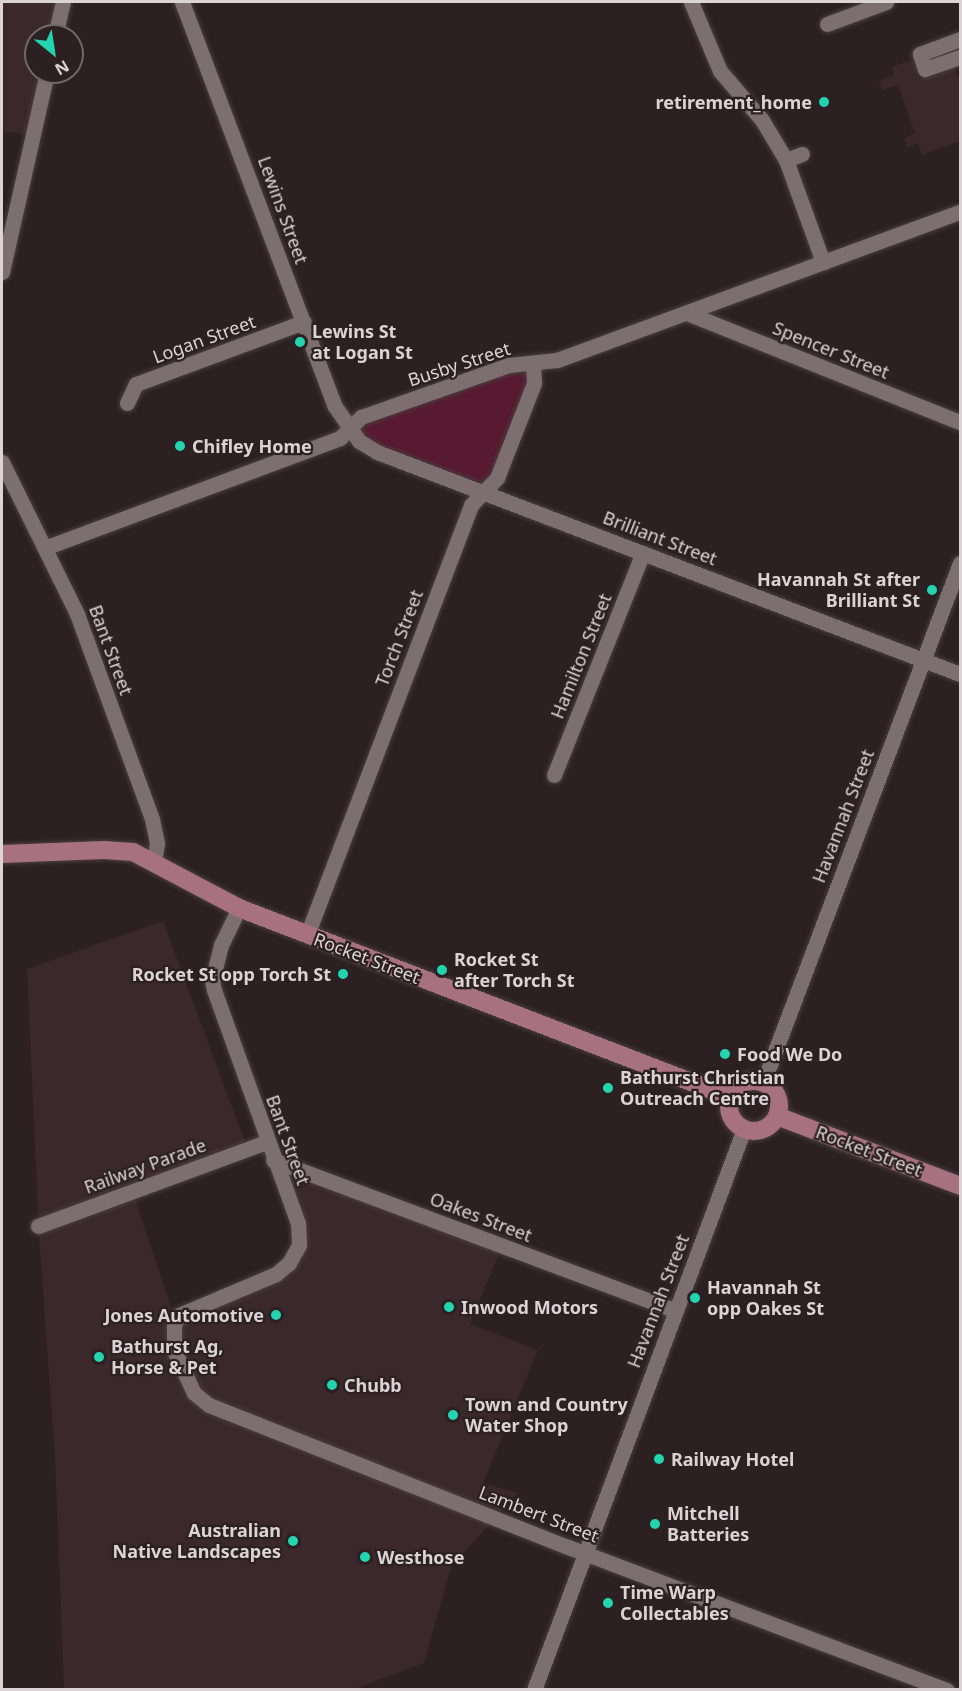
<!DOCTYPE html>
<html>
<head>
<meta charset="utf-8">
<style>
  body { margin:0 }
  #map { position:relative; width:962px; height:1691px; overflow:hidden; background:#2c2023; font-family:"Noto Sans",sans-serif }
  div>[style] { position:absolute }
  [style*='--x'] { left:calc(var(--x)*1px); top:calc(var(--y)*1px); width:calc(var(--w)*1px); rotate:calc(var(--a)*1deg) }
  .built>* { inset:0; background:#3a282c }
  .green>* { inset:0; background:#581a30 }
  .roads { filter:drop-shadow(0 0 2px #483e40) drop-shadow(0 0 2px #483e40) }
  .minor>* { height:15px; margin:-7.5px; padding:0 7.5px; transform-origin:7.5px; border-radius:7.5px; background:#7d6e71 }
  .major>* { height:18px; margin:-9px; padding:0 9px; transform-origin:9px; border-radius:9px; background:#a7717f }
  .major>.ring { margin:-9px; padding:0; box-sizing:content-box; background:none; border:18px solid #a7717f; border-radius:50% }
  .dots>* { width:16px; height:16px; translate:-50% -50%; box-sizing:border-box; border:3px solid #2c2023; border-radius:50% }
  span { translate:-50% -50%; white-space:nowrap; text-align:center; line-height:1.15; -webkit-text-stroke:4.5px #2c2023; paint-order:stroke }
  .poi-label { font-size:18px; color:#dbd3d5; font-weight:700 }
  .right { translate:-100% -50%; text-align:right }
  .left { translate:0 -50%; text-align:left }
  .street-label { font-size:18px; color:#dbd3d5 }
  .frame { position:absolute; inset:0; border:3px solid #dbd3d5; pointer-events:none }
  .north { position:absolute; left:24px; top:24px; width:60px; height:60px; box-sizing:border-box; background:#2c2023; border:2px solid #72686a; border-radius:50%; rotate:150deg; font-size:16px; font-weight:700; line-height:24px; text-align:center; color:#dbd3d5 }
  .north::after { content:''; display:block; margin:auto; width:21px; height:27px; background:#22d5af; clip-path:polygon(50% 0,100% 100%,50% 72%,0 100%) }
</style>
</head>
<body>
<div id="map">
  <div class="built">
    <i style="clip-path:polygon(2px 2px,56px 2px,48px 36px,36px 36px,36px 72px,40px 72px,27px 135px,2px 131px)"></i>
    <i style="clip-path:polygon(913px 59px,920px 79px,954px 67px,957px 76px,960px 76px,960px 141px,922px 155px,918px 143px,907px 147px,904px 138px,915px 133px,898px 85px,882px 90px,879px 81px,894px 75px,892px 67px)"></i>
    <i style="clip-path:polygon(163px 921px,248px 1150px,132px 1191px,176px 1321px,264px 1279px,299px 1245px,273px 1160px,502px 1246px,470px 1324px,538px 1350px,483px 1483px,518px 1493px,451px 1567px,424px 1663px,355px 1689px,64px 1689px,55px 1456px,39px 1237px,27px 969px)"></i>
  </div>
  <div class="green">
    <i style="clip-path:polygon(533px 363px,534px 383px,484px 491px,377px 452px,349px 431px,361px 417px)"></i>
  </div>
  <div class="roads">
    <div class="minor">
      <i style="--x:182;--y:2;--w:431;--a:69.3"></i>
      <i style="--x:334;--y:405;--w:44;--a:55.2"></i>
      <i style="--x:359;--y:441;--w:21;--a:31"></i>
      <i style="--x:377;--y:452;--w:624;--a:20.85"></i>
      <i style="--x:691;--y:2;--w:75;--a:67.2"></i>
      <i style="--x:720;--y:71;--w:65;--a:49.4"></i>
      <i style="--x:762;--y:120;--w:47;--a:59"></i>
      <i style="--x:786;--y:160;--w:109;--a:70.1"></i>
      <i style="--x:827;--y:24;--w:63;--a:-20.4"></i>
      <i style="--x:55;--y:36;--w:35;--a:-77"></i>
      <i style="--x:960;--y:39;--w:43;--a:159.4"></i>
      <i style="--x:920;--y:54;--w:16;--a:72"></i>
      <i style="--x:925;--y:69;--w:37;--a:-19"></i>
      <i style="--x:786;--y:160;--w:17;--a:-21"></i>
      <i style="--x:2;--y:272;--w:205;--a:-77.3"></i>
      <i style="--x:687;--y:313;--w:294;--a:21.8"></i>
      <i style="--x:127;--y:403;--w:21;--a:-65"></i>
      <i style="--x:136;--y:384;--w:179;--a:-20.3"></i>
      <i style="--x:2;--y:462;--w:169;--a:63.7"></i>
      <i style="--x:77;--y:614;--w:218;--a:69.9"></i>
      <i style="--x:152;--y:819;--w:25;--a:78"></i>
      <i style="--x:157;--y:843;--w:18;--a:99"></i>
      <i style="--x:47;--y:547;--w:313;--a:-20.4"></i>
      <i style="--x:340;--y:438;--w:30;--a:-45"></i>
      <i style="--x:361;--y:417;--w:157;--a:-19.4"></i>
      <i style="--x:509;--y:365;--w:48;--a:-5.9"></i>
      <i style="--x:557;--y:360;--w:429;--a:-20.2"></i>
      <i style="--x:554;--y:775;--w:239;--a:-68.2"></i>
      <i style="--x:239;--y:908;--w:41;--a:115.9"></i>
      <i style="--x:221;--y:945;--w:36;--a:104"></i>
      <i style="--x:212;--y:980;--w:10;--a:79"></i>
      <i style="--x:214;--y:990;--w:248;--a:70.2"></i>
      <i style="--x:298;--y:1223;--w:22;--a:87"></i>
      <i style="--x:299;--y:1245;--w:21;--a:119"></i>
      <i style="--x:289;--y:1263;--w:17;--a:140"></i>
      <i style="--x:276;--y:1274;--w:105;--a:157.1"></i>
      <i style="--x:179;--y:1315;--w:11;--a:117"></i>
      <i style="--x:174;--y:1325;--w:25;--a:90"></i>
      <i style="--x:174;--y:1350;--w:47;--a:65.1"></i>
      <i style="--x:194;--y:1393;--w:19;--a:39"></i>
      <i style="--x:209;--y:1405;--w:386;--a:21.6"></i>
      <i style="--x:568;--y:1547;--w:405;--a:20.7"></i>
      <i style="--x:307;--y:935;--w:460;--a:-69.1"></i>
      <i style="--x:471;--y:505;--w:37;--a:-46"></i>
      <i style="--x:497;--y:478;--w:102;--a:-68.7"></i>
      <i style="--x:534;--y:383;--w:20;--a:-93"></i>
      <i style="--x:763;--y:1083;--w:556;--a:-69.25"></i>
      <i style="--x:273;--y:1160;--w:430;--a:20.5"></i>
      <i style="--x:38;--y:1226;--w:243;--a:-20.2"></i>
      <i style="--x:534;--y:1690;--w:599;--a:-69.48"></i>
    </div>
    <div class="major">
      <i style="--x:2;--y:854;--w:102;--a:-2.2"></i>
      <i style="--x:104;--y:850;--w:29;--a:4"></i>
      <i style="--x:133;--y:852;--w:120;--a:27.8"></i>
      <i style="--x:239;--y:908;--w:526;--a:21.05"></i>
      <i class="ring" style="left:729px;top:1081px;width:32px;height:32px"></i>
      <i style="--x:777;--y:1116;--w:196;--a:20.9"></i>
    </div>
  </div>
  <div class="dots">
    <i style="left:824px;top:102px;background:#22d5af"></i>
    <i style="left:300px;top:342px;background:#22d5af"></i>
    <i style="left:180px;top:446px;background:#22d5af"></i>
    <i style="left:932px;top:590px;background:#22d5af"></i>
    <i style="left:442px;top:970px;background:#22d5af"></i>
    <i style="left:343px;top:974px;background:#22d5af"></i>
    <i style="left:725px;top:1054px;background:#22d5af"></i>
    <i style="left:608px;top:1088px;background:#22d5af"></i>
    <i style="left:695px;top:1298px;background:#22d5af"></i>
    <i style="left:449px;top:1307px;background:#22d5af"></i>
    <i style="left:276px;top:1315px;background:#22d5af"></i>
    <i style="left:99px;top:1357px;background:#22d5af"></i>
    <i style="left:332px;top:1385px;background:#22d5af"></i>
    <i style="left:453px;top:1415px;background:#22d5af"></i>
    <i style="left:659px;top:1459px;background:#22d5af"></i>
    <i style="left:655px;top:1524px;background:#22d5af"></i>
    <i style="left:293px;top:1541px;background:#22d5af"></i>
    <i style="left:365px;top:1557px;background:#22d5af"></i>
    <i style="left:608px;top:1603px;background:#22d5af"></i>
  </div>
  <div class="poi-label">
    <span class="right" style="left:812px;top:102px">retirement_home</span>
    <span class="left" style="left:312px;top:342px">Lewins St<br>at Logan St</span>
    <span class="left" style="left:192px;top:446px">Chifley Home</span>
    <span class="right" style="left:920px;top:590px">Havannah St after<br>Brilliant St</span>
    <span class="left" style="left:454px;top:970px">Rocket St<br>after Torch St</span>
    <span class="right" style="left:331px;top:974px">Rocket St opp Torch St</span>
    <span class="left" style="left:737px;top:1054px">Food We Do</span>
    <span class="left" style="left:620px;top:1088px">Bathurst Christian<br>Outreach Centre</span>
    <span class="left" style="left:707px;top:1298px">Havannah St<br>opp Oakes St</span>
    <span class="left" style="left:461px;top:1307px">Inwood Motors</span>
    <span class="right" style="left:264px;top:1315px">Jones Automotive</span>
    <span class="left" style="left:111px;top:1357px">Bathurst Ag,<br>Horse &amp; Pet</span>
    <span class="left" style="left:344px;top:1385px">Chubb</span>
    <span class="left" style="left:465px;top:1415px">Town and Country<br>Water Shop</span>
    <span class="left" style="left:671px;top:1459px">Railway Hotel</span>
    <span class="left" style="left:667px;top:1524px">Mitchell<br>Batteries</span>
    <span class="right" style="left:281px;top:1541px">Australian<br>Native Landscapes</span>
    <span class="left" style="left:377px;top:1557px">Westhose</span>
    <span class="left" style="left:620px;top:1603px">Time Warp<br>Collectables</span>
  </div>
  <div class="street-label">
    <span style="left:283px;top:210px;rotate:70deg">Lewins Street</span>
    <span style="left:204px;top:339px;rotate:-20deg">Logan Street</span>
    <span style="left:831px;top:350px;rotate:22deg">Spencer Street</span>
    <span style="left:459px;top:364px;rotate:-18deg">Busby Street</span>
    <span style="left:660px;top:538px;rotate:21deg">Brilliant Street</span>
    <span style="left:399px;top:638px;rotate:-69deg">Torch Street</span>
    <span style="left:111px;top:650px;rotate:70deg">Bant Street</span>
    <span style="left:581px;top:656px;rotate:-68deg">Hamilton Street</span>
    <span style="left:843px;top:816px;rotate:-69deg">Havannah Street</span>
    <span style="left:367px;top:958px;rotate:21deg">Rocket Street</span>
    <span style="left:288px;top:1140px;rotate:70deg">Bant Street</span>
    <span style="left:869px;top:1151px;rotate:21deg">Rocket Street</span>
    <span style="left:145px;top:1166px;rotate:-20deg">Railway Parade</span>
    <span style="left:481px;top:1217px;rotate:21deg">Oakes Street</span>
    <span style="left:658px;top:1301px;rotate:-69deg">Havannah Street</span>
    <span style="left:539px;top:1514px;rotate:21deg">Lambert Street</span>
  </div>
  <div class="frame"></div>
  <div class="north">N</div>
</div>
</body>
</html>
